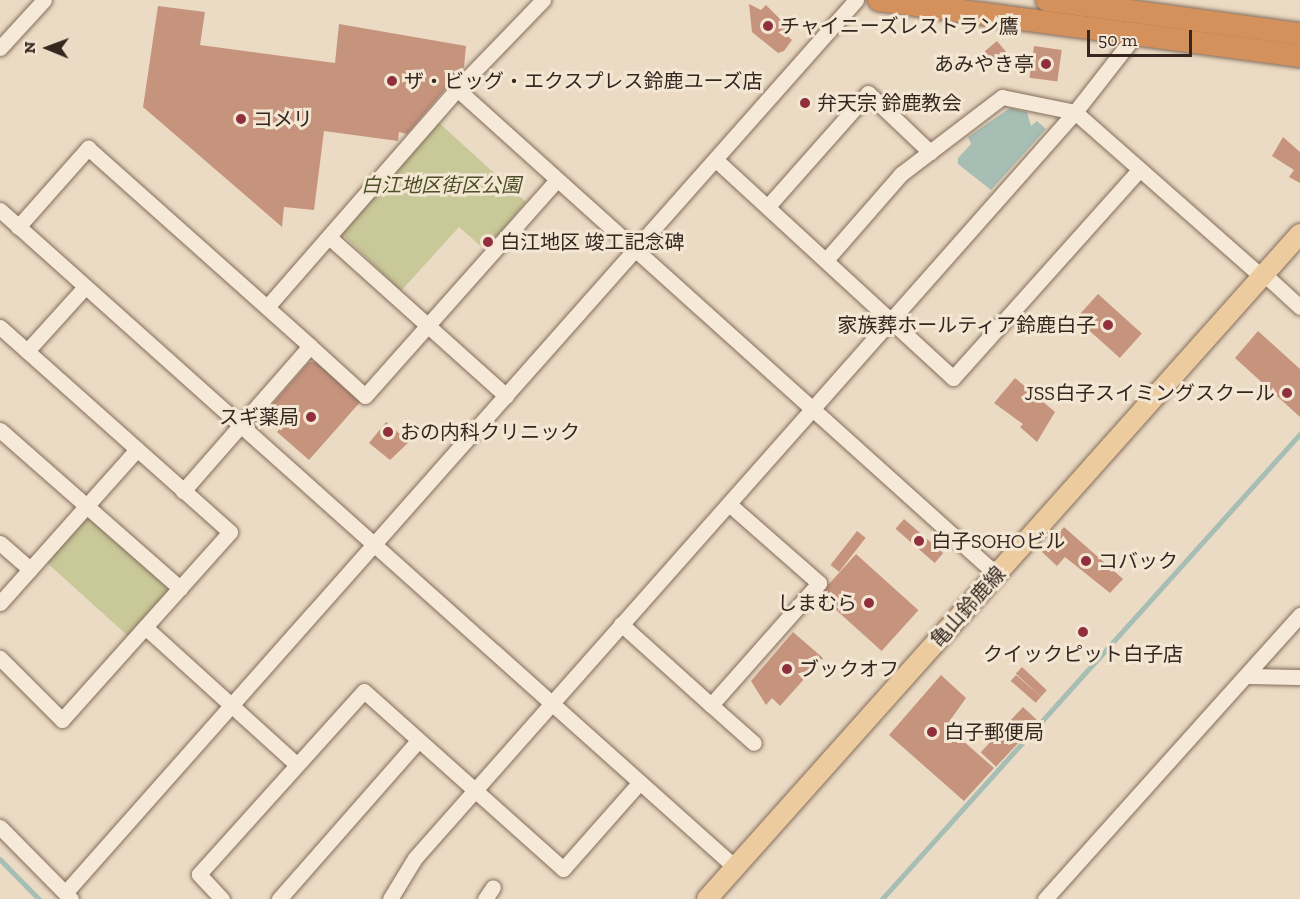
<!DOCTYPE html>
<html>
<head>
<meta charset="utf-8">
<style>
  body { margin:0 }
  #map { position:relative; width:1300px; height:899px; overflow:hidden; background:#ebdbc4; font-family:"Zilla Slab","Noto Sans JP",serif }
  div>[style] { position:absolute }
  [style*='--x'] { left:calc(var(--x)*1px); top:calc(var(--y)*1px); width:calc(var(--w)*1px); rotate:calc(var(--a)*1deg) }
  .green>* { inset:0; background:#c8c899 }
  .water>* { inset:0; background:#a6beb4 }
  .stream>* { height:4.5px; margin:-2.25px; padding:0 2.25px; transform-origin:2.25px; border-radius:2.25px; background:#a6beb4 }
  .building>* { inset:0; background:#c6937d; transform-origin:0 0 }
  .roads { filter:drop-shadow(0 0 2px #846d5c) drop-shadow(0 0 2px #846d5c) }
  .minor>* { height:15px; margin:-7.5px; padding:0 7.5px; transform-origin:7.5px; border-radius:7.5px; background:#f6e9d7 }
  .major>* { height:20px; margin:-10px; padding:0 10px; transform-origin:10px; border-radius:10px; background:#eccb9f }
  .highway>* { height:22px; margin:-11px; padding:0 11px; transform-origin:11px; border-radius:11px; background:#d4915b }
  .dots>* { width:16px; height:16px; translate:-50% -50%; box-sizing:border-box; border:3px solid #f3e6d3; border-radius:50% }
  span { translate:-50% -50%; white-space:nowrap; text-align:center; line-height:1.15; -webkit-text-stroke:6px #f3e6d3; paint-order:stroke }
  .poi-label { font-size:20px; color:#35271f }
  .left { translate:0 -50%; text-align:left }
  .right { translate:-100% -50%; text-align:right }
  .park-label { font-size:20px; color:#4b5027; font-style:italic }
  .street-label { font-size:20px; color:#35271f }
  .north { position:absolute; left:18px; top:18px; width:60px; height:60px; -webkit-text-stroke:4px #f3e6d3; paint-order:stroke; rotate:271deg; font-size:16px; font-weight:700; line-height:24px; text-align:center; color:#35271f }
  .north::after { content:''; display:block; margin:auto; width:21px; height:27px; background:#35271f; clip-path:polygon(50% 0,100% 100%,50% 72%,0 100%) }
  .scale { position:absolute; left:1087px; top:30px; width:105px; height:27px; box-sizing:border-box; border:3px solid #35271f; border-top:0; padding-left:8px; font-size:18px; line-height:21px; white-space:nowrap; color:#35271f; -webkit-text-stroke:4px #f3e6d3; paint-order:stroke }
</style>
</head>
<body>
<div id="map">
  <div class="green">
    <i style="clip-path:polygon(437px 121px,526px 202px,485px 250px,459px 227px,401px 291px,340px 232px)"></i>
    <i style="clip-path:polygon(84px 519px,91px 519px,167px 584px,167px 592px,128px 636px,45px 561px)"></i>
  </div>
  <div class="water">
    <i style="clip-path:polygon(1010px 108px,1027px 112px,1031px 126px,1037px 121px,1046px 129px,991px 190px,958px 164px,958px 158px,971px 144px,968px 137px)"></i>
  </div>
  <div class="stream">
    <i style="--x:0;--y:859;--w:56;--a:45.7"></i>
    <i style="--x:882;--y:899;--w:625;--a:-48.05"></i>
  </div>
  <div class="building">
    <i style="clip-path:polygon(749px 4px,761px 10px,766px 5px,790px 29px,786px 35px,792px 40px,784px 51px,778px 53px,752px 32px)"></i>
    <i style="clip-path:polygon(158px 6px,205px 12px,200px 45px,335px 63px,339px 24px,466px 46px,464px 67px,407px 134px,399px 132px,398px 141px,324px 131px,314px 210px,284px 207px,282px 227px,143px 107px)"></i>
    <i style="left:997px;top:41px;width:16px;height:16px;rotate:50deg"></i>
    <i style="left:1034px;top:46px;width:28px;height:32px;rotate:8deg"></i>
    <i style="clip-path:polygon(1283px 137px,1300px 152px,1300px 183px,1289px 177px,1294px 170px,1272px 156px)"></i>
    <i style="left:1098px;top:294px;width:59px;height:33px;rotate:42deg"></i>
    <i style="clip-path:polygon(1258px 331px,1300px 369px,1300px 417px,1235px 358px)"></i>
    <i style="clip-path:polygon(309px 362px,317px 362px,361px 401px,309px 460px,277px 432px,283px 425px,267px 410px)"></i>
    <i style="clip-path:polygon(1015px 378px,1055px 412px,1037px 442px,1020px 427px,1023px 424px,994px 403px)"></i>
    <i style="clip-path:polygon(386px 422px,409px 442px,390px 460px,369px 443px)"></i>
    <i style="left:904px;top:519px;width:52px;height:13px;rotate:41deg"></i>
    <i style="clip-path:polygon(1064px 527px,1123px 579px,1110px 593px,1065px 557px,1057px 566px,1042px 552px)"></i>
    <i style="left:857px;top:531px;width:11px;height:43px;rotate:38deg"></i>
    <i style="left:856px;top:554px;width:84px;height:55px;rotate:42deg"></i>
    <i style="clip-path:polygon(793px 632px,823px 658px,780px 706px,772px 698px,766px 705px,751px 681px)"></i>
    <i style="left:1022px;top:667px;width:34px;height:9px;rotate:43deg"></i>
    <i style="clip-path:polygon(941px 675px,966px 698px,946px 726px,994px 768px,964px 801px,889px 735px)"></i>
    <i style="left:1016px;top:675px;width:33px;height:8px;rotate:41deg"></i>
    <i style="left:1023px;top:707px;width:21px;height:62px;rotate:43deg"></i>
  </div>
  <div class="roads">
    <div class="minor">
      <i style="--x:0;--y:48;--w:65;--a:-47.5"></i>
      <i style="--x:457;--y:89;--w:726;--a:41.99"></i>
      <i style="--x:716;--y:160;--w:322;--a:42.6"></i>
      <i style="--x:953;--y:378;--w:280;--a:-48.2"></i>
      <i style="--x:769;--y:205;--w:149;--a:-48.5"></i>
      <i style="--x:868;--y:93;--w:86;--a:43.6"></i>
      <i style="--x:0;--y:210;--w:987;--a:41.8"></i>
      <i style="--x:18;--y:227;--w:106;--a:-48.5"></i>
      <i style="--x:88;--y:148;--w:297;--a:41.7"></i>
      <i style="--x:310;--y:346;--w:193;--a:131.2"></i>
      <i style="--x:329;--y:237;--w:238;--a:41.9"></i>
      <i style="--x:826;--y:260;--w:114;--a:-48.9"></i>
      <i style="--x:901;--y:174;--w:127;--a:-37.3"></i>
      <i style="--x:1002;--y:97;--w:75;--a:11.6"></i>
      <i style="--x:1075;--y:112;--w:249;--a:41.4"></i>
      <i style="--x:1264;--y:274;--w:49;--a:42.5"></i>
      <i style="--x:267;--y:307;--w:289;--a:-48.9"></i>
      <i style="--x:457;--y:89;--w:124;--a:-46"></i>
      <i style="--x:0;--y:327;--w:308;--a:41.7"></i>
      <i style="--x:230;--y:532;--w:252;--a:131.8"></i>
      <i style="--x:62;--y:720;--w:88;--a:-135"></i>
      <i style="--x:310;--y:346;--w:74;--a:42.3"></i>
      <i style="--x:365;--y:396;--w:288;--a:-48.4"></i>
      <i style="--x:27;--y:351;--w:85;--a:-47.9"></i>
      <i style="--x:0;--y:430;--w:240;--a:41.3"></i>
      <i style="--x:0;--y:543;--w:40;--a:41"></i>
      <i style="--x:0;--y:603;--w:206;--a:-48.3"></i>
      <i style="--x:621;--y:624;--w:121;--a:42"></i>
      <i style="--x:711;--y:705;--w:163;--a:-48.5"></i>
      <i style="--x:819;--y:583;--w:120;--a:-138.7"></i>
      <i style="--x:145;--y:627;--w:204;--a:42.2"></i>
      <i style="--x:1246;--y:676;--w:54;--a:1.1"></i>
      <i style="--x:711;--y:705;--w:57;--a:41.5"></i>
      <i style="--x:0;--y:827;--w:101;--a:45.4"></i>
      <i style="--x:65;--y:893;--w:1193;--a:-48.47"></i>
      <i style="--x:222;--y:899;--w:34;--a:-133"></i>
      <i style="--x:199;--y:874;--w:246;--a:-48"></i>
      <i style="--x:364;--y:691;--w:267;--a:41.8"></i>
      <i style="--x:563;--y:869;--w:115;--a:-48.5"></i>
      <i style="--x:279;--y:899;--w:210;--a:-48.7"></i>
      <i style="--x:390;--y:899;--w:48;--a:-58.6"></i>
      <i style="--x:415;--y:858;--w:996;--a:-48.5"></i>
      <i style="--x:1075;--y:112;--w:99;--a:-52"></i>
      <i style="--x:485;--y:899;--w:14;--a:-56"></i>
      <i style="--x:1045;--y:899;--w:382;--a:-48.1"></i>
    </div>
    <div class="major">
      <i style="--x:707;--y:899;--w:891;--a:-48.28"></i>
    </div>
    <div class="highway">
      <i style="--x:879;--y:0;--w:425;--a:7.6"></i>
      <i style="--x:1047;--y:0;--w:255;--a:7.7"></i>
    </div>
  </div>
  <div class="dots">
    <i style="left:768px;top:26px;background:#8f303c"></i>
    <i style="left:1046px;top:64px;background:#8f303c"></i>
    <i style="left:392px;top:81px;background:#8f303c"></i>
    <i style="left:805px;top:103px;background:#8f303c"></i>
    <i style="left:241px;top:119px;background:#8f303c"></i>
    <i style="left:488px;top:242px;background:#8f303c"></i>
    <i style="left:1108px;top:325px;background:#8f303c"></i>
    <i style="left:1287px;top:393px;background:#8f303c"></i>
    <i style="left:311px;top:417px;background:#8f303c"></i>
    <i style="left:388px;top:432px;background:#8f303c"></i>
    <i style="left:919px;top:541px;background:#8f303c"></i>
    <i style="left:1086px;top:561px;background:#8f303c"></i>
    <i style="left:869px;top:603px;background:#8f303c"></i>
    <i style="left:1083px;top:632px;background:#8f303c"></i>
    <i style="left:787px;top:669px;background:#8f303c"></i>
    <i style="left:932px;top:732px;background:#8f303c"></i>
  </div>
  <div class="poi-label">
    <span class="left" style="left:780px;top:26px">チャイニーズレストラン鷹</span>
    <span class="right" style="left:1034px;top:64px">あみやき亭</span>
    <span class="left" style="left:404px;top:81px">ザ・ビッグ・エクスプレス鈴鹿ユーズ店</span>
    <span class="left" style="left:817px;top:103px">弁天宗 鈴鹿教会</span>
    <span class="left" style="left:253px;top:119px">コメリ</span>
    <span class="left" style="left:500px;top:242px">白江地区 竣工記念碑</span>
    <span class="right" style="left:1096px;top:325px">家族葬ホールティア鈴鹿白子</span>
    <span class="right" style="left:1275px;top:393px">JSS白子スイミングスクール</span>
    <span class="right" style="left:299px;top:417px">スギ薬局</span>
    <span class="left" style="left:400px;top:432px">おの内科クリニック</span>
    <span class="left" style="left:931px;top:541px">白子SOHOビル</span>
    <span class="left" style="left:1098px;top:561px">コバック</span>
    <span class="right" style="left:857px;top:603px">しまむら</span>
    <span style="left:1083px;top:654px">クイックピット白子店</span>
    <span class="left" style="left:799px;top:669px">ブックオフ</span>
    <span class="left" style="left:944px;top:732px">白子郵便局</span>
  </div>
  <div class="park-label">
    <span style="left:441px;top:185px">白江地区街区公園</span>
  </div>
  <div class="street-label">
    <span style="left:968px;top:607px;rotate:-48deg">亀山鈴鹿線</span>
  </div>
  <div class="north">N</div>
  <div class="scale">50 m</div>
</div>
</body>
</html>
